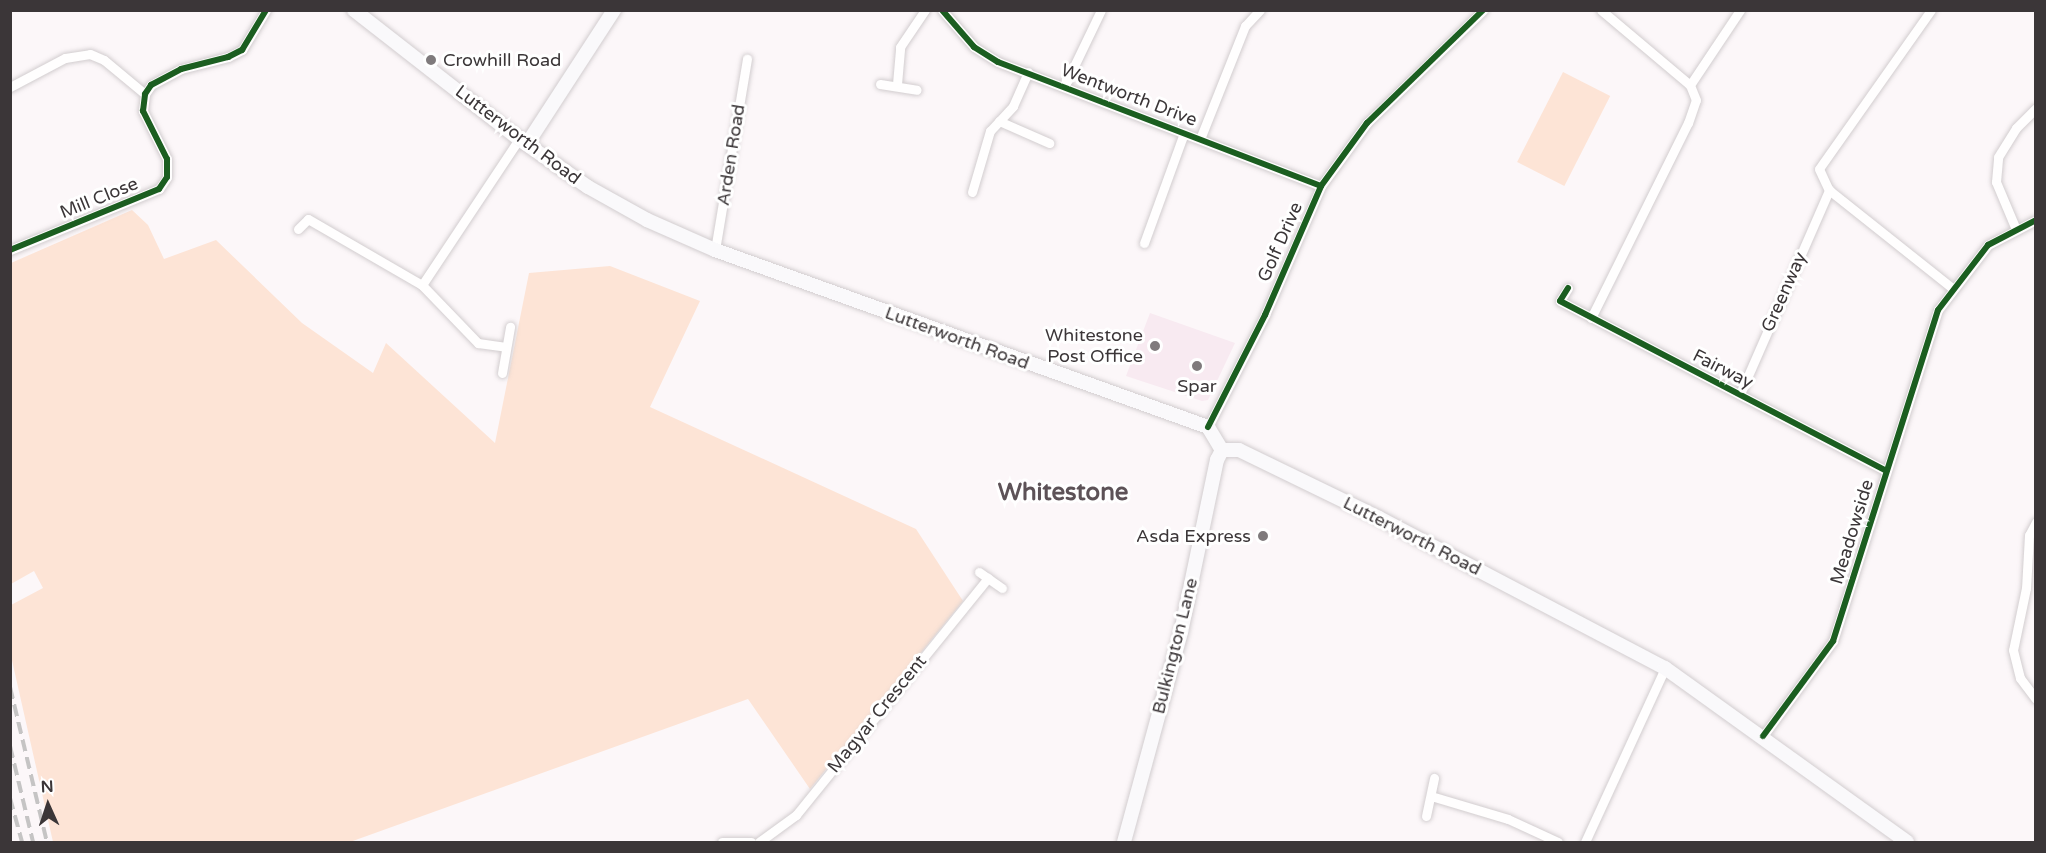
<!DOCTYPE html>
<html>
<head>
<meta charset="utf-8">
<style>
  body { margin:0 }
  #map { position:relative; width:2046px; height:853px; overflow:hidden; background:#fcf7f9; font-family:"Varela Round",sans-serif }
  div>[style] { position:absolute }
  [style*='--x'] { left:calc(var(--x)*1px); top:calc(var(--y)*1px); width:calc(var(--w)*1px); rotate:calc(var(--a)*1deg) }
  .built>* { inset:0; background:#f8eaf1 }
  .green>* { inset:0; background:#fde4d6; transform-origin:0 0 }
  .roads { filter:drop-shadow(0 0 2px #d2cdcf) drop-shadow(0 0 2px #d2cdcf) }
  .street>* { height:9px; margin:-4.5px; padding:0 4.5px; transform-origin:4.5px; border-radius:4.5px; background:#fffefe }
  .secondary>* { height:14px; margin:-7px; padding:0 7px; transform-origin:7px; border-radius:7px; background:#faf9fb }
  .rail>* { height:4px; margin-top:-2px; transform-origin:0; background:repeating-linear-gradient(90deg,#c5c4c4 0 12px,transparent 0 18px) }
  .cycleway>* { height:6px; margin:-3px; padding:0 3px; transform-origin:3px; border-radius:3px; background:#1b5e20 }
  .dots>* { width:16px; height:16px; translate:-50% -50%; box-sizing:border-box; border:3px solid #fff; border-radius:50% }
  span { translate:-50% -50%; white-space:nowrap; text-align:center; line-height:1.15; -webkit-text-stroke:6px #fff; paint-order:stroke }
  .poi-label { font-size:18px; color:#3b3638 }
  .left { translate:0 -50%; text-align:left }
  .right { translate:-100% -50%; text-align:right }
  .street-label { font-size:18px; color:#3b3638 }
  .district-label { font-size:24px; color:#5d5257; font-weight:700 }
  .frame { position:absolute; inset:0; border:12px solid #3b3638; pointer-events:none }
  .north { position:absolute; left:18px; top:775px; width:60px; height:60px; -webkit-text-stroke:4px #fff; paint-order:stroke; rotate:357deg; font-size:16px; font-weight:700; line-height:24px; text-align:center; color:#3b3638 }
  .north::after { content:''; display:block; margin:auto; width:21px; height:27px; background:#3b3638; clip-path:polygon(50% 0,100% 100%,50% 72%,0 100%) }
</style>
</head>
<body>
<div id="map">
  <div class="built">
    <i style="clip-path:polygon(1150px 313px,1235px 343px,1208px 400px,1202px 401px,1126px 376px)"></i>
  </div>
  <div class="green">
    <i style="left:1563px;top:72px;width:53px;height:101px;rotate:27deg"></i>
    <i style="clip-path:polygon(132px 210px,148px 225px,164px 259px,216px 240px,302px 323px,373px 373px,386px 343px,495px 443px,529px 273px,610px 266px,700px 301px,650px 407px,916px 529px,963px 601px,810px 789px,748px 699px,350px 842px,53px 842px,11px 656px,11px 605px,43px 588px,34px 571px,11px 584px,11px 263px)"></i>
  </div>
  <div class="roads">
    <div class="street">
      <i style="--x:942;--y:10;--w:49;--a:49.1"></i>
      <i style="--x:974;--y:47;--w:28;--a:32"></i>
      <i style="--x:998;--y:62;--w:346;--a:21"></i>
      <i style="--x:1931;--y:10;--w:194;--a:125.2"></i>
      <i style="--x:1819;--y:169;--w:23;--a:65"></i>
      <i style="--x:1829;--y:190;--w:157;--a:38.5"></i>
      <i style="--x:880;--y:84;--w:37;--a:9"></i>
      <i style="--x:897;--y:84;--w:37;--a:-85"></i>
      <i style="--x:900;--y:47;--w:45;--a:-56"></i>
      <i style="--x:1690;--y:85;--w:90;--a:-56.3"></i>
      <i style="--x:10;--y:87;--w:62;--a:-27.8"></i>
      <i style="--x:65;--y:58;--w:25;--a:-9"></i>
      <i style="--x:90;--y:54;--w:15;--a:23"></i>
      <i style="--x:104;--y:60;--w:53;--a:39.7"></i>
      <i style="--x:1064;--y:87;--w:85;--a:-64.3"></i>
      <i style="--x:999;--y:121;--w:55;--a:23.7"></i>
      <i style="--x:1200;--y:139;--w:122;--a:-68.3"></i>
      <i style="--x:1245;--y:26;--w:22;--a:-47"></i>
      <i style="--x:972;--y:192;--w:64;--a:-73.6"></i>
      <i style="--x:990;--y:131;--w:34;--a:-47"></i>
      <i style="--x:1013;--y:106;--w:37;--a:-66"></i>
      <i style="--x:2015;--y:227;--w:49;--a:-112.9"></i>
      <i style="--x:1996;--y:182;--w:25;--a:-85"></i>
      <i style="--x:1998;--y:157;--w:34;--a:-58"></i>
      <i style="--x:2016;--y:128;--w:28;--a:-45"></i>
      <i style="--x:298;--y:229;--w:14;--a:-45"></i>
      <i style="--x:308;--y:219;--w:132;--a:30.1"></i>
      <i style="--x:422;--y:285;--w:81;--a:46"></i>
      <i style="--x:478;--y:343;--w:28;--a:8"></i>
      <i style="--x:1144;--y:243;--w:117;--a:-70"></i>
      <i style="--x:10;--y:250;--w:161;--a:-22.3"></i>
      <i style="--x:159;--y:189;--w:14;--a:-56"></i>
      <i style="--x:167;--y:177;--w:18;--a:-90"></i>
      <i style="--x:167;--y:159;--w:54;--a:-116.6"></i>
      <i style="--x:143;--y:111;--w:17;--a:-83"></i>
      <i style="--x:145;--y:94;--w:11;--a:-56"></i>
      <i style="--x:151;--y:85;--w:34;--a:-28"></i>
      <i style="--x:181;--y:69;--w:49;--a:-14.3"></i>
      <i style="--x:228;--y:57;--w:16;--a:-27"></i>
      <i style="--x:242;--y:50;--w:47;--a:-59"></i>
      <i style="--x:715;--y:250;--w:194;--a:-80.5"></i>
      <i style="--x:422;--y:285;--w:175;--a:-56.4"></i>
      <i style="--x:1568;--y:288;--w:15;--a:122"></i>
      <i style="--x:1560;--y:301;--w:368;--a:27.5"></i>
      <i style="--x:1591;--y:318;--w:218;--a:-63.6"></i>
      <i style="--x:1688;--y:123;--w:24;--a:-71"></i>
      <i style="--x:1696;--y:100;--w:16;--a:-112"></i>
      <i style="--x:1690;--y:85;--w:116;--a:-139.9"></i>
      <i style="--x:502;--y:373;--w:47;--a:-80.1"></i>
      <i style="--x:1740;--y:394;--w:223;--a:-66.4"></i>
      <i style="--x:1208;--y:427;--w:126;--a:-63"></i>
      <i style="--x:1265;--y:315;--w:141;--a:-66.5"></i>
      <i style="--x:1321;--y:186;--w:78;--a:-53.9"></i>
      <i style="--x:1367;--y:123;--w:162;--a:-44.2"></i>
      <i style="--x:2036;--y:522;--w:15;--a:118"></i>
      <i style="--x:2029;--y:535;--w:53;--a:93.2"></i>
      <i style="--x:2026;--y:588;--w:63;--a:101.8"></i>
      <i style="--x:2013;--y:650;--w:29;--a:76"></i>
      <i style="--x:2020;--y:678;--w:26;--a:53"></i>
      <i style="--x:979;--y:572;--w:28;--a:35"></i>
      <i style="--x:1763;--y:736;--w:118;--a:-53.6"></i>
      <i style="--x:1833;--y:641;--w:347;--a:-72.4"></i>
      <i style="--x:1938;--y:310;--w:82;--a:-52.4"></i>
      <i style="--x:1988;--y:245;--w:54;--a:-27.5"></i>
      <i style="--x:1431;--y:796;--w:80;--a:16.6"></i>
      <i style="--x:1508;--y:819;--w:55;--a:24.7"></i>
      <i style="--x:1426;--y:816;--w:39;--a:-78"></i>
      <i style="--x:722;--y:842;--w:29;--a:0"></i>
      <i style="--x:759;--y:842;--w:46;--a:-36.1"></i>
      <i style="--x:796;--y:815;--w:305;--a:-51"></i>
      <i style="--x:1585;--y:842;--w:192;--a:-65.3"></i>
    </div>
    <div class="secondary">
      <i style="--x:354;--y:10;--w:209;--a:38"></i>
      <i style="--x:519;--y:139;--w:84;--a:34.8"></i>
      <i style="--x:588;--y:187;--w:68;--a:29.2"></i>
      <i style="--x:647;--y:220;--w:74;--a:23.8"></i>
      <i style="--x:715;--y:250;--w:524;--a:19.75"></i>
      <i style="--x:1208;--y:427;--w:27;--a:59"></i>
      <i style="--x:527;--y:144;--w:160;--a:-57"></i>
      <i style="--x:1222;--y:450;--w:17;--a:0"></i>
      <i style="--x:1239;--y:450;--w:156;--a:25.9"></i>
      <i style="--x:1379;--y:518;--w:323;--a:27.7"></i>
      <i style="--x:1665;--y:668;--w:298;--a:35.7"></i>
      <i style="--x:1124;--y:842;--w:218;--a:-74.8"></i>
      <i style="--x:1181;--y:632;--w:176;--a:-78.2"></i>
      <i style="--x:1217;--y:460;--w:11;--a:-63"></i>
    </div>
  </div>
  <div class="rail">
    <i style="--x:10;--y:687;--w:159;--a:76.6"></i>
    <i style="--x:10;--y:746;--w:99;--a:76.5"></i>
    <i style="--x:10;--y:798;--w:46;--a:74.7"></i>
  </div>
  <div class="cycleway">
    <i style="--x:942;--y:10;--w:49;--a:49.1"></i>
    <i style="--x:974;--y:47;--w:28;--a:32"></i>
    <i style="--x:998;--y:62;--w:346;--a:21"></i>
    <i style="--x:10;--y:250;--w:161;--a:-22.3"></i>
    <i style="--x:159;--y:189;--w:14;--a:-56"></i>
    <i style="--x:167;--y:177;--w:18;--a:-90"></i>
    <i style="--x:167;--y:159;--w:54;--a:-116.6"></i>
    <i style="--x:143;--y:111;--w:17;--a:-83"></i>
    <i style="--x:145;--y:94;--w:11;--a:-56"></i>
    <i style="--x:151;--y:85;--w:34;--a:-28"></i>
    <i style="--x:181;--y:69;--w:49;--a:-14.3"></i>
    <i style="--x:228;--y:57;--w:16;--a:-27"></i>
    <i style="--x:242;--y:50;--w:47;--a:-59"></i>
    <i style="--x:1568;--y:288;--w:15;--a:122"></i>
    <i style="--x:1560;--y:301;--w:368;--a:27.5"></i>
    <i style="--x:1208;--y:427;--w:126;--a:-63"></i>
    <i style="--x:1265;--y:315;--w:141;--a:-66.5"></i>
    <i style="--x:1321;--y:186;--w:78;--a:-53.9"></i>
    <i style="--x:1367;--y:123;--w:162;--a:-44.2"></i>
    <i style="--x:1763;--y:736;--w:118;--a:-53.6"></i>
    <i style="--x:1833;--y:641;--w:347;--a:-72.4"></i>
    <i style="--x:1938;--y:310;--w:82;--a:-52.4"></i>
    <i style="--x:1988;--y:245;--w:54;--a:-27.5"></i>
  </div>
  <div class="dots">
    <i style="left:431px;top:60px;background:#7f7a7c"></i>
    <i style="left:1155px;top:346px;background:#7f7a7c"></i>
    <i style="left:1197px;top:366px;background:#7f7a7c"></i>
    <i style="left:1263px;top:536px;background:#7f7a7c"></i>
  </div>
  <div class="poi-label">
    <span class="left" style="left:443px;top:60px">Crowhill Road</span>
    <span class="right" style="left:1143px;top:346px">Whitestone<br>Post Office</span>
    <span style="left:1197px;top:386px">Spar</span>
    <span class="right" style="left:1251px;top:536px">Asda Express</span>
  </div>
  <div class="street-label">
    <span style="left:1129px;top:95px;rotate:21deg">Wentworth Drive</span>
    <span style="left:518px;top:135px;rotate:37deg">Lutterworth Road</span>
    <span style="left:731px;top:155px;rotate:-81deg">Arden Road</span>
    <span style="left:99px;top:198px;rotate:-22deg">Mill Close</span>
    <span style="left:1280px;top:242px;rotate:-66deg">Golf Drive</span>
    <span style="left:1784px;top:292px;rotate:-66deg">Greenway</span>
    <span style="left:957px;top:338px;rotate:20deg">Lutterworth Road</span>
    <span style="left:1723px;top:369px;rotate:27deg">Fairway</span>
    <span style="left:1852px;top:532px;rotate:-73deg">Meadowside</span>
    <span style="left:1412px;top:536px;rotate:27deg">Lutterworth Road</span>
    <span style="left:1175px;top:646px;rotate:-76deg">Bulkington Lane</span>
    <span style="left:877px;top:714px;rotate:-51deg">Magyar Crescent</span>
  </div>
  <div class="district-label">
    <span style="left:1063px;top:493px">Whitestone</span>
  </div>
  <div class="frame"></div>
  <div class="north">N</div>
</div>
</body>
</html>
